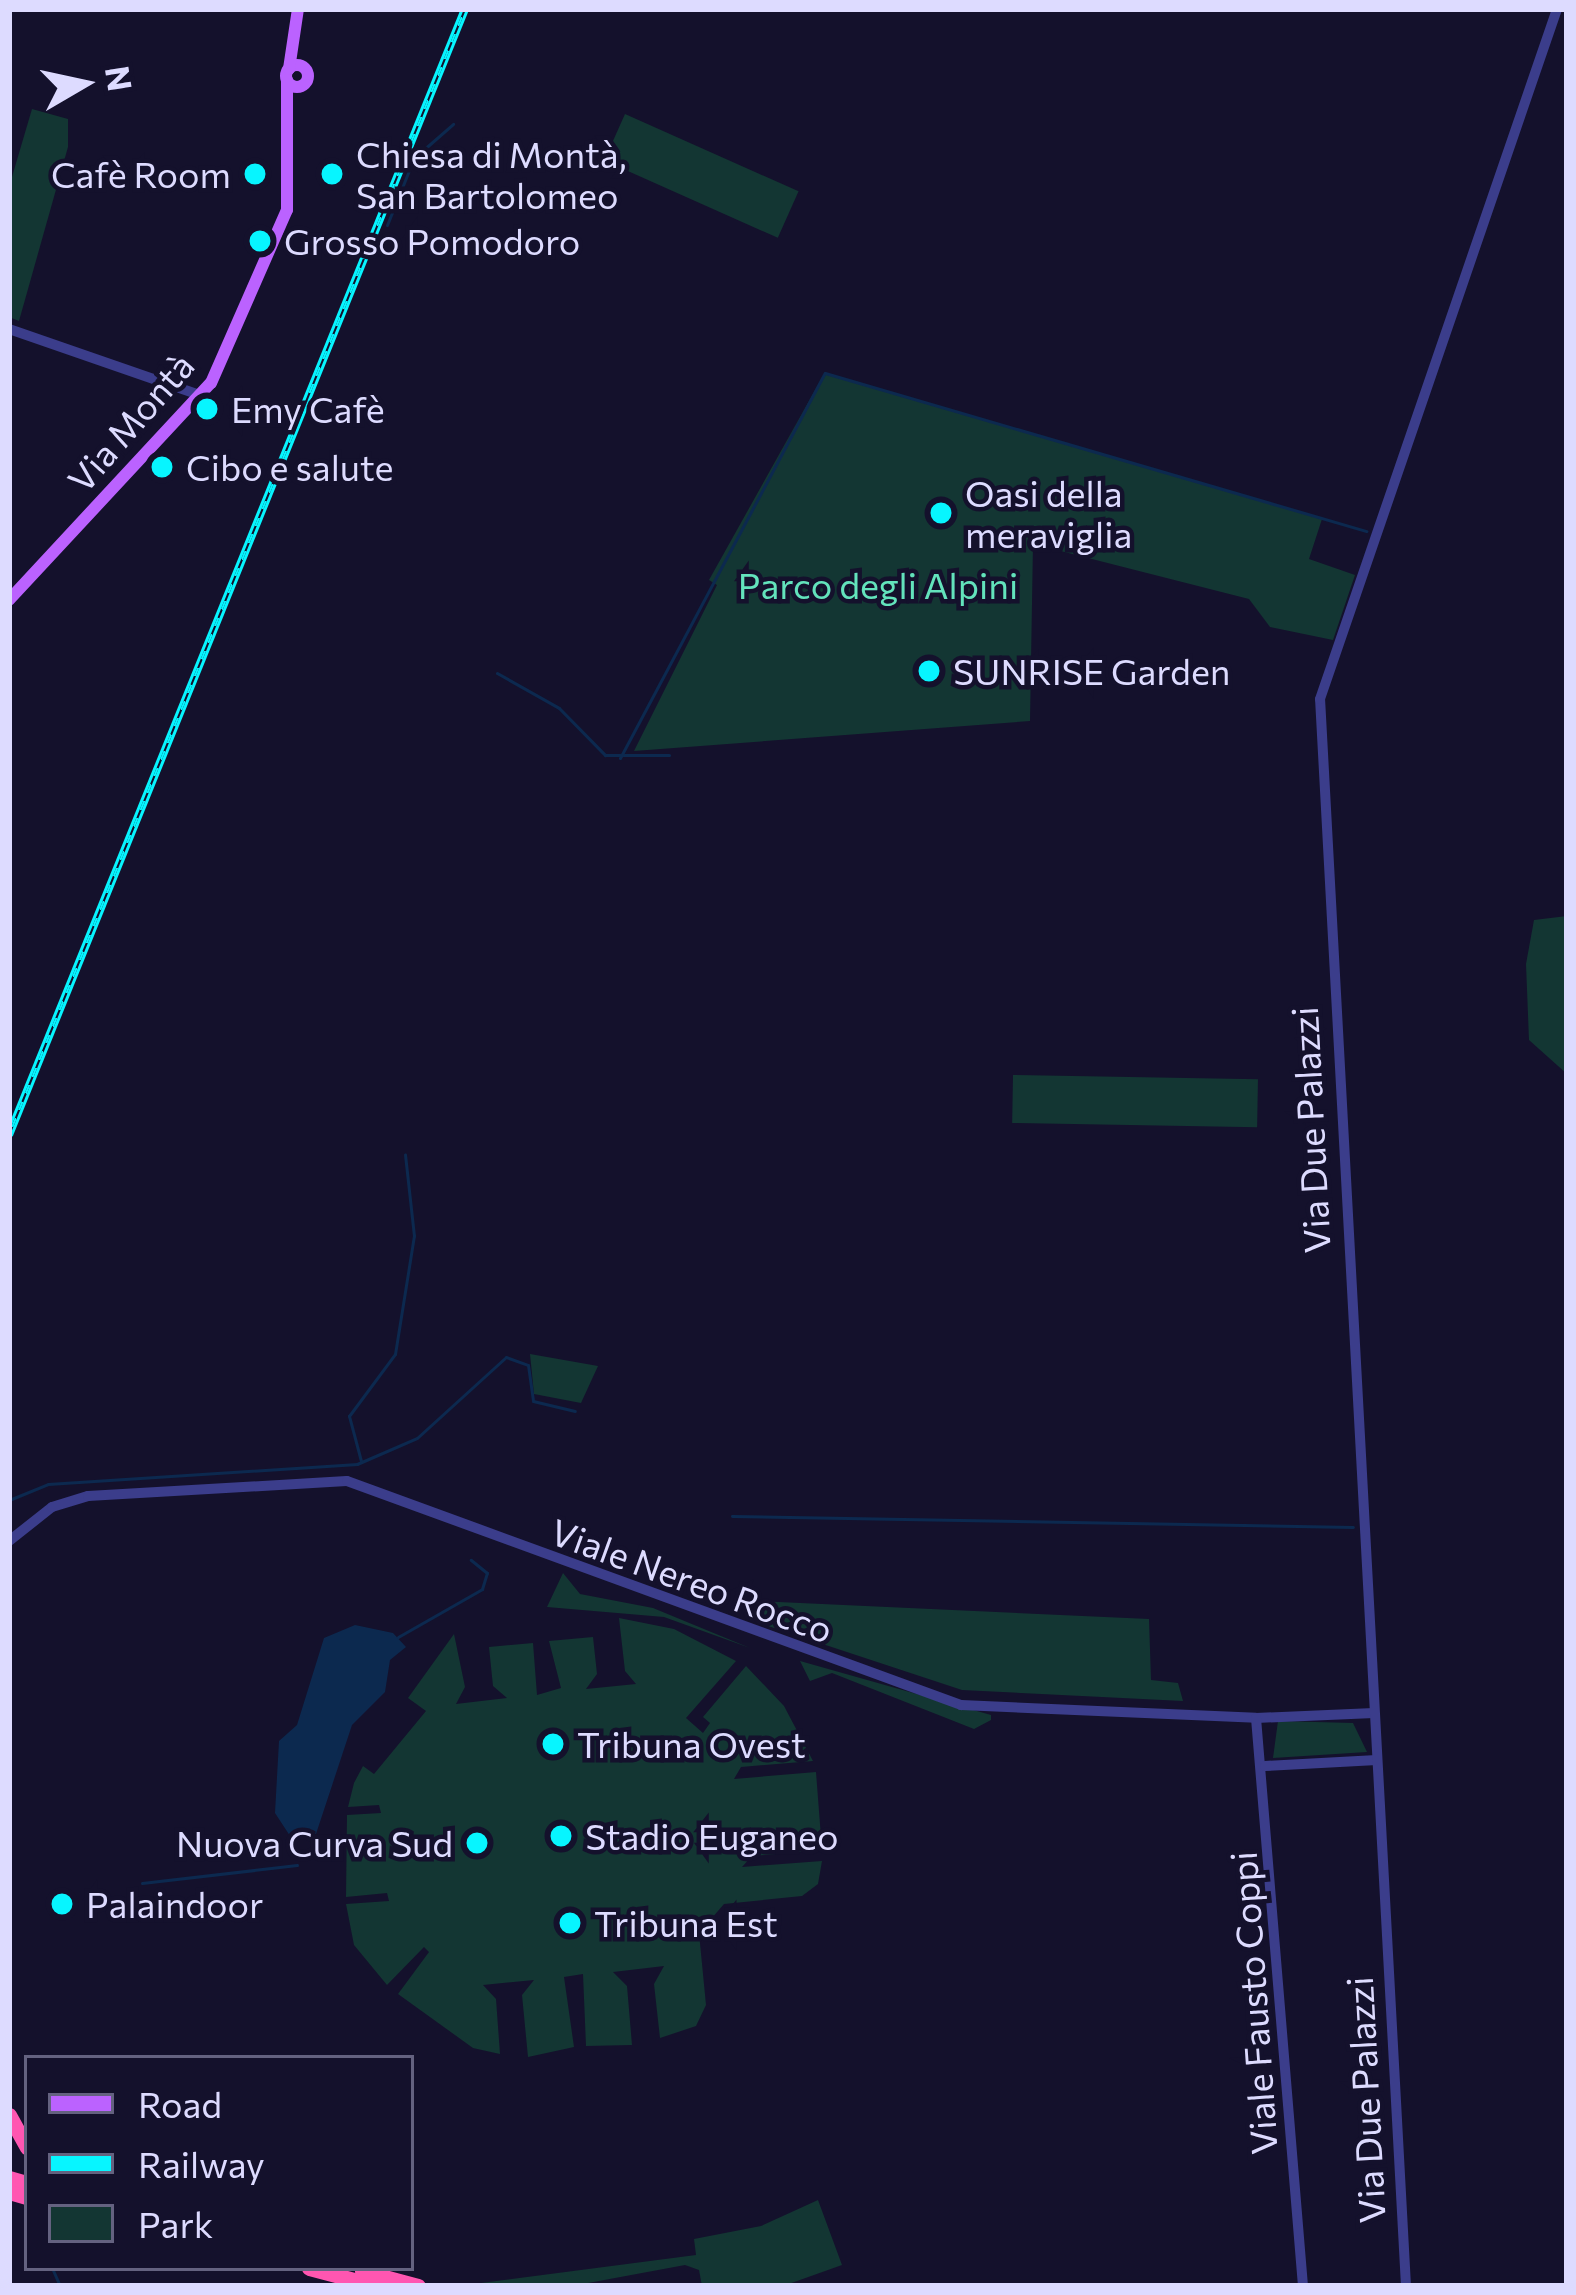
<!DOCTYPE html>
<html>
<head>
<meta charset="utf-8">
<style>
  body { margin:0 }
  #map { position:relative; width:1576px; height:2295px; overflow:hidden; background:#14112c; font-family:Commissioner,sans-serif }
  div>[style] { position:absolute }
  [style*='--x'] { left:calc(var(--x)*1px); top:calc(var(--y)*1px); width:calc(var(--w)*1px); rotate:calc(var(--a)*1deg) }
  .green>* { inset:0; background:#133633; transform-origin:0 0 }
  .water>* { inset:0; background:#0c294f }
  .stream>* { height:3px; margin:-1.5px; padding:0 1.5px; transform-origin:1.5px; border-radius:1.5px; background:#0c294f }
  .minor>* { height:10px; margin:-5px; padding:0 5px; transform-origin:5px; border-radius:5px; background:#3b3d8b }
  .major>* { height:12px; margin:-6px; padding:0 6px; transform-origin:6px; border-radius:6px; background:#bb62ff }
  .major>.ring { margin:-6px; padding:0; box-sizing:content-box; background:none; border:12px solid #bb62ff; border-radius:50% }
  .highway>* { height:15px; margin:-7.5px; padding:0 7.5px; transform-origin:7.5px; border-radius:7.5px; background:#ff56b1 }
  .rail>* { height:8px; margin-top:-4px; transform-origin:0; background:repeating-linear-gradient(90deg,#14112c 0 9px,#07f5ff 0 18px); box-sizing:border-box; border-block:3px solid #07f5ff }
  .dots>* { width:33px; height:33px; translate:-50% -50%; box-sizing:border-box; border:6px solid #14112c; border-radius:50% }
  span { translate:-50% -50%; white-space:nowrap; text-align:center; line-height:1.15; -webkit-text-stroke:9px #14112c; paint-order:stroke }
  .poi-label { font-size:36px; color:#dddbff }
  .left { translate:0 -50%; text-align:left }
  .right { translate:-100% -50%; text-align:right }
  .street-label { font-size:36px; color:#dddbff }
  .park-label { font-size:36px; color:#63e3bc }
  .frame { position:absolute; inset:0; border:12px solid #dddbff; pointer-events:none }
  .legend { position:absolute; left:24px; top:2055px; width:390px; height:216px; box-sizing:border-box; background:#14112c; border:3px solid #646280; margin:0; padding:15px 21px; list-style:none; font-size:36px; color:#dddbff }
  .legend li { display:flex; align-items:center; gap:24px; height:60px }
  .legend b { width:60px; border:3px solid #646280 }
  .north { position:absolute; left:24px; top:24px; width:120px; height:120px; -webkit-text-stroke:9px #14112c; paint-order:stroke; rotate:81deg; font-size:33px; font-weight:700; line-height:48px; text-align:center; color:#dddbff }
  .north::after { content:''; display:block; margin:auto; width:42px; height:54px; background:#dddbff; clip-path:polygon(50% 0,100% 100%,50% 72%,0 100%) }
</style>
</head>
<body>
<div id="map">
  <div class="green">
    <i style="clip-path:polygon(32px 109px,68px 119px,68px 147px,19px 321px,9px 317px,9px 187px)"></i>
    <i style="left:625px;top:114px;width:190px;height:51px;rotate:24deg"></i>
    <i style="clip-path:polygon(824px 374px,1322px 519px,1309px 559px,1355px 575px,1333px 640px,1270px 627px,1249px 599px,1033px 544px,1030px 721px,634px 751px,717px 585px,709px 580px)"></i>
    <i style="clip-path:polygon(1567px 916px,1567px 1074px,1529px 1040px,1526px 964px,1534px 920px)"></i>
    <i style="left:1013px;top:1075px;width:245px;height:48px;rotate:1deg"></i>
    <i style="clip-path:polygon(530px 1354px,598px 1366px,581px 1403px,534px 1394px)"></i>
    <i style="clip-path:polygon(563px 1573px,580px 1594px,653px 1608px,750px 1648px,664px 1617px,547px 1607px)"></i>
    <i style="clip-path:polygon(756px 1601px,1149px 1619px,1151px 1680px,1178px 1683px,1183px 1701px,962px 1690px,756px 1622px)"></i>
    <i style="clip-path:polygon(619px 1618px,674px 1629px,736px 1661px,686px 1718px,703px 1733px,710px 1723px,703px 1717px,746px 1666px,784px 1706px,813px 1761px,741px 1767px,734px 1779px,816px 1772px,822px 1850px,752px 1856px,742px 1867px,822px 1861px,818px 1884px,802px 1896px,724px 1904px,699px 1933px,706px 2005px,696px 2026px,660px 2038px,654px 1984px,664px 1966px,613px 1972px,627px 1986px,632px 2045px,586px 2046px,583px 1974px,564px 1977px,574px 2047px,528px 2057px,522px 1995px,534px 1980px,483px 1985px,496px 1999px,500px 2054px,473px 2048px,398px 1994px,429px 1952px,424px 1947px,387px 1985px,354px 1945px,346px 1904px,389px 1901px,387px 1893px,346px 1897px,347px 1815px,381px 1813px,379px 1805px,348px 1807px,354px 1783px,363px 1766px,374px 1774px,426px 1711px,408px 1698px,454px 1634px,465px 1687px,456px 1704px,507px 1698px,493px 1686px,489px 1647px,533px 1643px,537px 1695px,561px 1688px,549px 1641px,593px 1637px,597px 1674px,586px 1689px,636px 1684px,625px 1671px)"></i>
    <i style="clip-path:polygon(800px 1661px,991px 1715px,991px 1720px,974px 1729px,832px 1673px,810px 1681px)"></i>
    <i style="clip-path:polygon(1278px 1721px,1353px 1723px,1367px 1752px,1273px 1758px)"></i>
    <i style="clip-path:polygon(818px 2200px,842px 2265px,783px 2286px,702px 2286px,699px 2270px,685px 2265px,572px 2286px,458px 2286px,696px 2255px,694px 2239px,761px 2226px)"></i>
  </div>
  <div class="water">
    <i style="clip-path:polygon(355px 1625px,393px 1633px,406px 1647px,390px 1660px,385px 1692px,352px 1725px,316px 1834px,292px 1839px,275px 1813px,279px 1741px,297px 1725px,324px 1638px)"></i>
  </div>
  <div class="stream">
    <i style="--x:387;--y:225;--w:72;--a:-68.1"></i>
    <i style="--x:414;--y:158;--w:52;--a:-41.1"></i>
    <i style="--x:497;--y:673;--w:71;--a:29.4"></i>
    <i style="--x:559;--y:708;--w:66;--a:45.6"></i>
    <i style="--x:605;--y:755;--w:64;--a:0"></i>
    <i style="--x:620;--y:758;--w:436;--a:-62"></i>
    <i style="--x:825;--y:373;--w:564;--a:16.28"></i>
    <i style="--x:361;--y:1461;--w:47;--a:-104.9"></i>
    <i style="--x:349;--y:1416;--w:77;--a:-53.4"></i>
    <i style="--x:395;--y:1354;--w:120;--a:-80.9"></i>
    <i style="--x:414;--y:1236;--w:82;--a:-96.3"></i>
    <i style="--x:9;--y:1500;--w:42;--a:-22.3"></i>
    <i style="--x:48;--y:1484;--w:310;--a:-3.7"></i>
    <i style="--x:357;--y:1464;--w:65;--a:-23.4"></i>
    <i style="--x:417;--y:1438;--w:120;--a:-42.3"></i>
    <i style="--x:506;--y:1357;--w:23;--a:20"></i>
    <i style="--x:528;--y:1365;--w:36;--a:82"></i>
    <i style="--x:533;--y:1401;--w:43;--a:13.4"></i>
    <i style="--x:732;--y:1516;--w:621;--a:1.01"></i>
    <i style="--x:398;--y:1637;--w:97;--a:-29.7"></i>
    <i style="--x:482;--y:1589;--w:17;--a:-73"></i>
    <i style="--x:487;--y:1573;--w:21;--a:-141"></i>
    <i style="--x:292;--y:1839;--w:10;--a:79"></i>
    <i style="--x:142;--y:1883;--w:156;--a:-6.6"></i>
    <i style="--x:52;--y:2268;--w:20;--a:66"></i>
  </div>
  <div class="minor">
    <i style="--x:9;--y:329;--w:204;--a:19.1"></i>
    <i style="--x:9;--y:1541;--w:55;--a:-38.3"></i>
    <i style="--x:52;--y:1507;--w:38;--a:-17"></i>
    <i style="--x:88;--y:1496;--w:259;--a:-3.3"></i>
    <i style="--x:347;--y:1481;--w:654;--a:20.04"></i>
    <i style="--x:961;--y:1705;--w:295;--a:2.5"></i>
    <i style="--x:1256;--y:1718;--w:118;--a:-2.4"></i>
    <i style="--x:1256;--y:1718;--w:570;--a:85.27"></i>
    <i style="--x:1265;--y:1766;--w:112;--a:-3.1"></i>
    <i style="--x:1406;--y:2286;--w:1589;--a:-93.1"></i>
    <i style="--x:1320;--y:699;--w:730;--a:-71.04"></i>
  </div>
  <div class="major">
    <i class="ring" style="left:286px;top:65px;width:10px;height:10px"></i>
    <i style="--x:289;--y:69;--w:61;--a:-81.5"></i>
    <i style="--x:9;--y:600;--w:296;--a:-47.1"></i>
    <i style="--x:211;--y:383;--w:189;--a:-66.3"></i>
    <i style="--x:287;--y:210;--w:130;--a:-90"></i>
  </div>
  <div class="highway">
    <i style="--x:9;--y:2115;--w:37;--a:61"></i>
    <i style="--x:9;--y:2178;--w:19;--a:16"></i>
    <i style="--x:9;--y:2192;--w:19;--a:16"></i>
    <i style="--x:309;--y:2268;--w:70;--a:14.8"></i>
    <i style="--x:362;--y:2271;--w:58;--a:15"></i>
  </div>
  <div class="rail">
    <i style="--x:9;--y:1135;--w:1215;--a:-67.95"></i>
  </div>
  <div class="dots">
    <i style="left:255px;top:174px;background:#07f5ff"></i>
    <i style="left:332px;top:174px;background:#07f5ff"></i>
    <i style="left:260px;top:241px;background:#07f5ff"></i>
    <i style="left:207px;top:409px;background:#07f5ff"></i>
    <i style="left:162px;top:467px;background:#07f5ff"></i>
    <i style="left:941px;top:513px;background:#07f5ff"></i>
    <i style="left:929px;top:671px;background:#07f5ff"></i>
    <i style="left:553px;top:1744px;background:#07f5ff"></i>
    <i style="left:561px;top:1836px;background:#07f5ff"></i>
    <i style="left:477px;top:1843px;background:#07f5ff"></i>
    <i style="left:62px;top:1904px;background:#07f5ff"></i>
    <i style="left:570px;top:1923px;background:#07f5ff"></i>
  </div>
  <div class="poi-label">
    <span class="left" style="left:356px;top:174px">Chiesa di Montà,<br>San Bartolomeo</span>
    <span class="right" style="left:231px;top:174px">Cafè Room</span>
    <span class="left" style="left:284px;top:241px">Grosso Pomodoro</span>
    <span class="left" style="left:231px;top:409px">Emy Cafè</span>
    <span class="left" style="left:186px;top:467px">Cibo e salute</span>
    <span class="left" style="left:965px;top:513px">Oasi della<br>meraviglia</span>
    <span class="left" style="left:953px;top:671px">SUNRISE Garden</span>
    <span class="left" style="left:577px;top:1744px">Tribuna Ovest</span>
    <span class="left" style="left:585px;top:1836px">Stadio Euganeo</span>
    <span class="right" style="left:453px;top:1843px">Nuova Curva Sud</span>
    <span class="left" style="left:86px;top:1904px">Palaindoor</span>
    <span class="left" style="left:594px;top:1923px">Tribuna Est</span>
  </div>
  <div class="street-label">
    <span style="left:130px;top:422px;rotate:-49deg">Via Montà</span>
    <span style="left:1310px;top:1130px;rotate:-93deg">Via Due Palazzi</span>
    <span style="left:692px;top:1580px;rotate:20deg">Viale Nereo Rocco</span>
    <span style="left:1253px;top:2003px;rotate:-94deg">Viale Fausto Coppi</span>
    <span style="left:1365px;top:2100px;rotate:-93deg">Via Due Palazzi</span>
  </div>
  <div class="park-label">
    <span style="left:878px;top:585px">Parco degli Alpini</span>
  </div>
  <div class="frame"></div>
  <ul class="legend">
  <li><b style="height:15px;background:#bb62ff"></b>Road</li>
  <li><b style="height:15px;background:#07f5ff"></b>Railway</li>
  <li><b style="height:33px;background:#133633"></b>Park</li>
  </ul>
  <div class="north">N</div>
</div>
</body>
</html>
